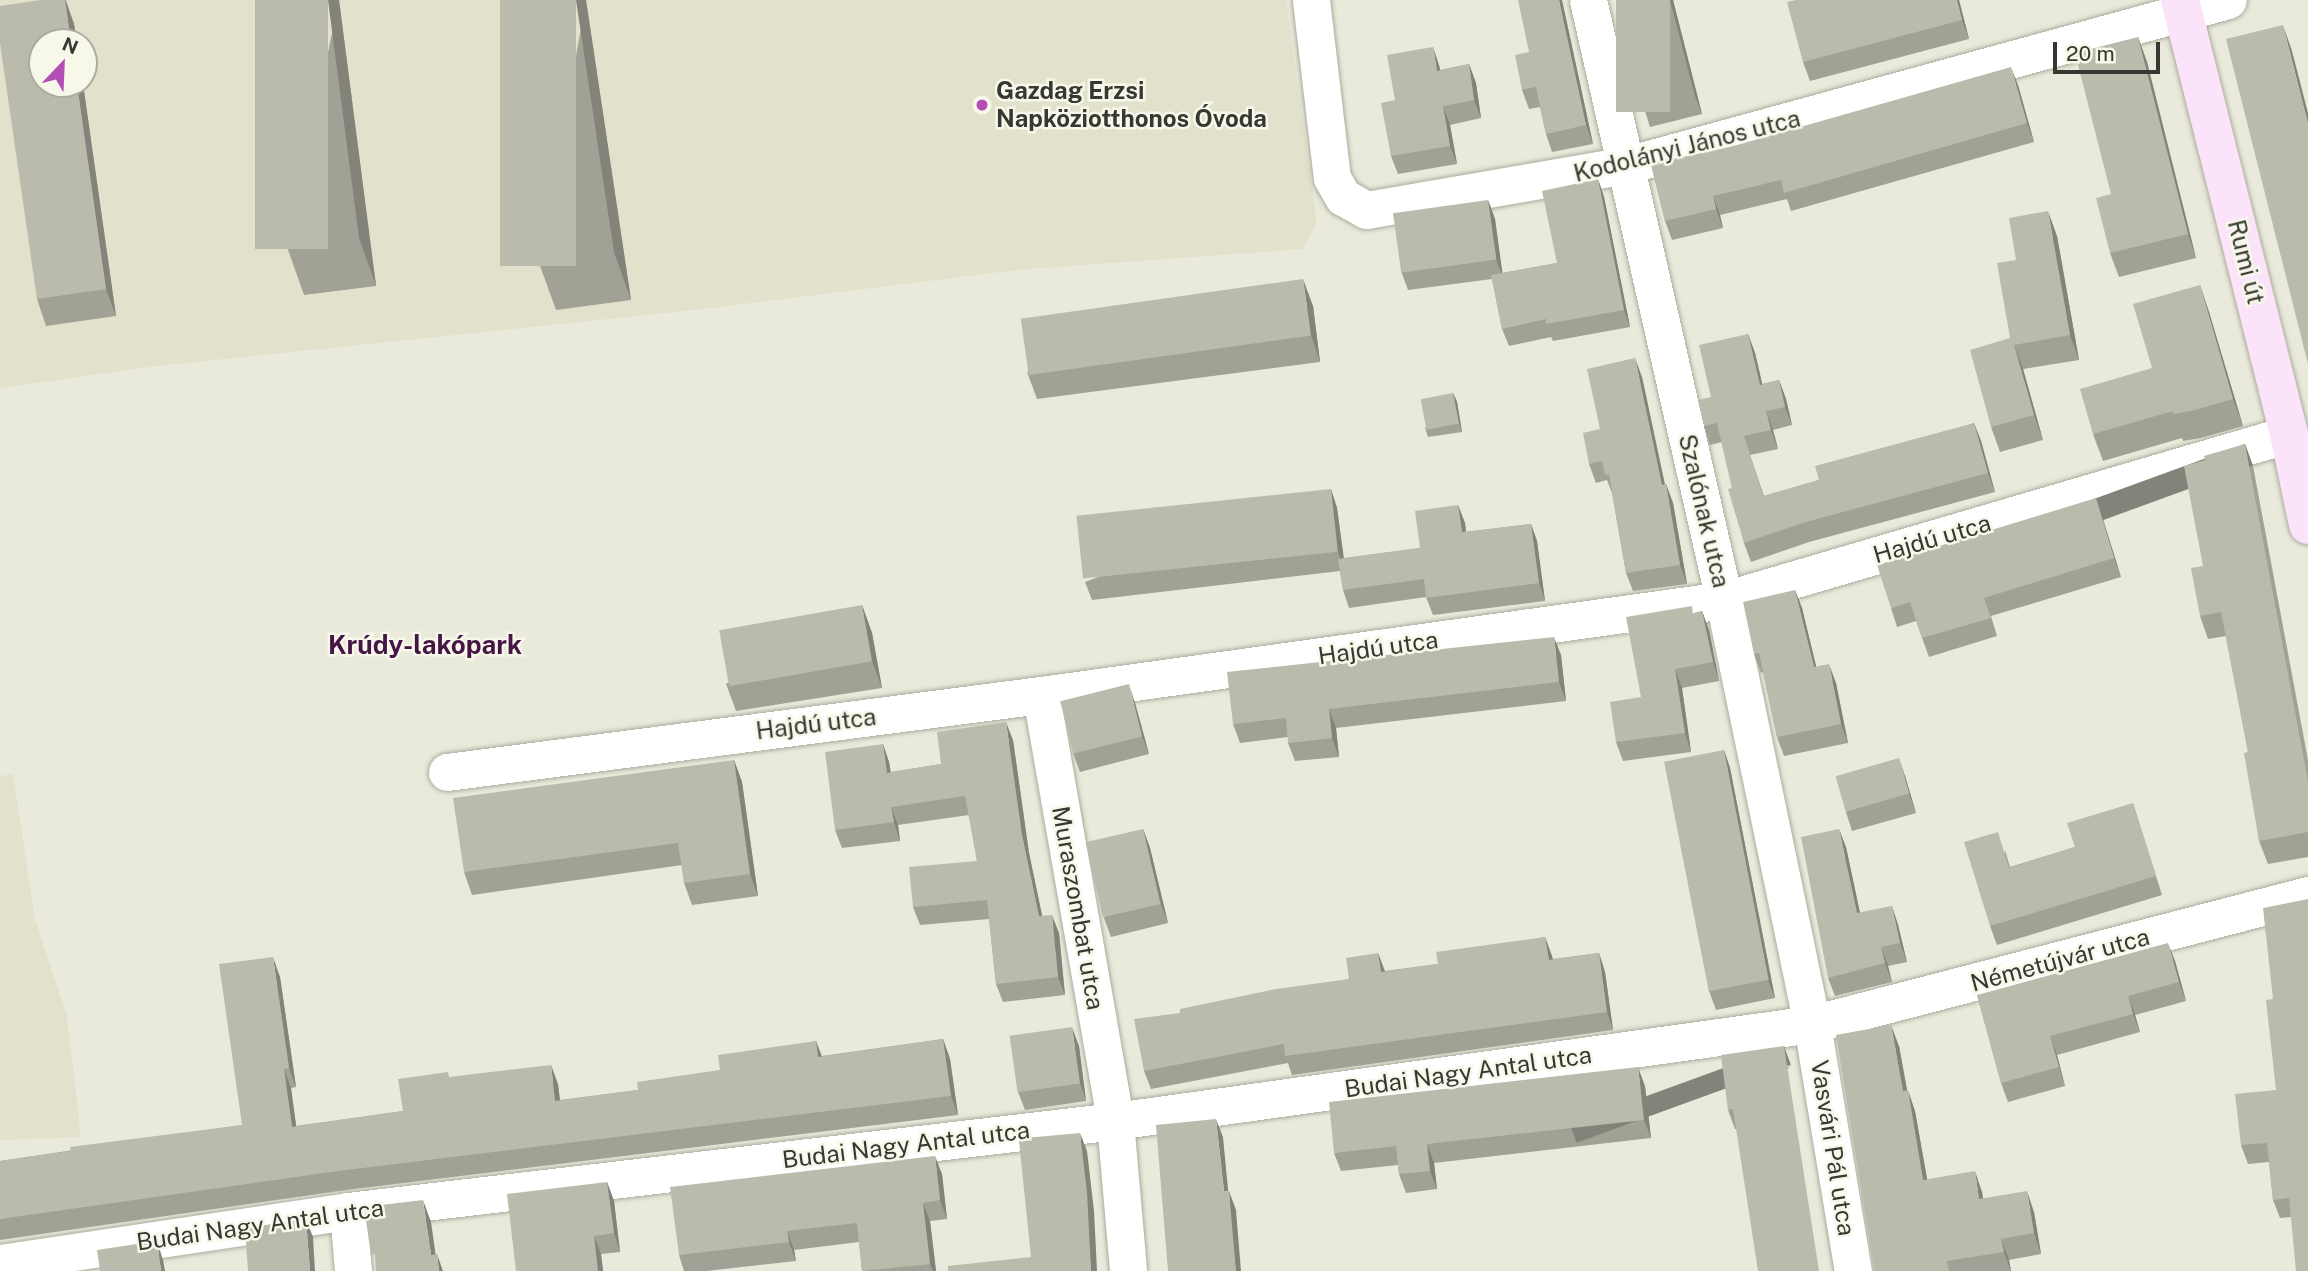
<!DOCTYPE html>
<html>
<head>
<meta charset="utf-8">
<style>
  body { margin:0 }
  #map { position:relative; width:2308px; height:1271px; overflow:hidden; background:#eaeadc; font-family:"Public Sans",sans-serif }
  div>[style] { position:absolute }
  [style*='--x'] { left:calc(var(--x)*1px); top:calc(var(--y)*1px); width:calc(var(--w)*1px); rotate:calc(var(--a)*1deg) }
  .built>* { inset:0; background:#e2e2cc }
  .roads { filter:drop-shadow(0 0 2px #acac9e) drop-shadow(0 0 2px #acac9e) }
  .street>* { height:37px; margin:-18.5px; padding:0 18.5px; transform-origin:18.5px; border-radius:18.5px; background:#fff }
  .secondary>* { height:38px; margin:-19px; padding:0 19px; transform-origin:19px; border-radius:19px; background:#fbe4fa }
  .wall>* { inset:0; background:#a1a195 }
  .shaded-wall>* { inset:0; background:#838379; transform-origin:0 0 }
  .building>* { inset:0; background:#bbbbad; transform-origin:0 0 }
  .dots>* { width:19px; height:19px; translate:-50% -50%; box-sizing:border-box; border:4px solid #f7f8e9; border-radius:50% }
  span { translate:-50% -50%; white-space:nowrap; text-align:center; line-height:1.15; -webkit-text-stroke:5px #f7f8e9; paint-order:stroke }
  .poi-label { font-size:24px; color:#383832; font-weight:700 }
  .left { translate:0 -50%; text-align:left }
  .street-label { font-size:24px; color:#383832 }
  .neighbourhood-label { font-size:26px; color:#451546; font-weight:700 }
  .north { position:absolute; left:28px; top:28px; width:70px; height:70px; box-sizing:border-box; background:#f7f8e9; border:2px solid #ababa0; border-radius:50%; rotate:23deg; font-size:19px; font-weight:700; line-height:28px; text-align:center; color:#383832 }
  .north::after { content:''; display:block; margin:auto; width:24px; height:32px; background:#b24eb4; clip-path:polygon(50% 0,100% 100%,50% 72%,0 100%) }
  .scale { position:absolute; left:2053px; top:42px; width:107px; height:32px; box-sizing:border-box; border:4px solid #383832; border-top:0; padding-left:9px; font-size:21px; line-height:24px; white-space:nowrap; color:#383832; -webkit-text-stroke:5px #f7f8e9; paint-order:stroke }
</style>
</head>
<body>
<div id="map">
  <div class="built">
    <i style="clip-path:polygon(evenodd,0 0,1286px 0,1317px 224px,1302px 249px,1017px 270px,704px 309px,158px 366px,0 388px,0 0,42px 42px,84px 42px,84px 84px,42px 84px,42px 42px)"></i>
    <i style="clip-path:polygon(13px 774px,35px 919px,67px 1016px,81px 1137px,0 1140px,0 776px)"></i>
  </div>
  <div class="roads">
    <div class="street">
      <i style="--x:1311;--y:0;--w:179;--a:83.3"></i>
      <i style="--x:1332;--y:178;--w:22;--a:60"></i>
      <i style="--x:1343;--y:197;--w:26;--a:29"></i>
      <i style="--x:1366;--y:210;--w:265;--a:-9.8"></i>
      <i style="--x:1627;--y:165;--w:623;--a:-15.35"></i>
      <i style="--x:1588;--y:0;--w:615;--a:77.23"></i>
      <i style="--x:1724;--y:600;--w:433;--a:78.3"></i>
      <i style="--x:1812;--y:1024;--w:250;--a:80.6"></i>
      <i style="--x:1041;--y:695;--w:432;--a:80.1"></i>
      <i style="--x:1115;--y:1121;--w:151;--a:85"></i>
      <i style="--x:447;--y:772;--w:599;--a:-7.39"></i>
      <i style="--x:1041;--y:695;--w:690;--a:-7.92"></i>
      <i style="--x:1724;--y:600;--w:589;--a:-16.37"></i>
      <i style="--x:348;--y:1211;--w:60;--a:85.2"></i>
      <i style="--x:0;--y:1263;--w:352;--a:-8.5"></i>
      <i style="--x:348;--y:1211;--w:772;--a:-6.69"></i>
      <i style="--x:1115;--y:1121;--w:704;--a:-7.92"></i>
      <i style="--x:1812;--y:1024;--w:513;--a:-14.58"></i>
    </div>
    <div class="secondary">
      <i style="--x:2180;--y:0;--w:447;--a:75.9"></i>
      <i style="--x:2289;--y:434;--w:93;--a:78.2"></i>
    </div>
  </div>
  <div class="wall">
    <i style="clip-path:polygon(41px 0,66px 0,74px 24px,77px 42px,42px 42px,42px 84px,83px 84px,116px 316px,46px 326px,37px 299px)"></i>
    <i style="clip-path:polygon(339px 0,376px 286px,304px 295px,287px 247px)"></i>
    <i style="clip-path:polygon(586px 0,631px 300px,556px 310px,539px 263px)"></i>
    <i style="clip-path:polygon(1562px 0,1593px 144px,1552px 152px,1546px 134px,1540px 107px,1529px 109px,1522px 90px,1529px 52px)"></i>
    <i style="clip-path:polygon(1616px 0,1673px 0,1702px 114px,1650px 127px,1644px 108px)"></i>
    <i style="clip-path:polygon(1796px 0,1959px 0,1969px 39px,1810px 81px,1803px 62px)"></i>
    <i style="clip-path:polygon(2138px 37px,2147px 62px,2196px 258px,2119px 277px,2110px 253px,2111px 194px)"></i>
    <i style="clip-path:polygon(1469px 64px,1476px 83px,1481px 118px,1450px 125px,1457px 164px,1398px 174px,1391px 156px,1395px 100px,1439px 65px,1440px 70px)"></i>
    <i style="clip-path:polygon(2018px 85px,2034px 142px,1791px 211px,1787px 199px,1720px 215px,1723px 228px,1672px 240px,1665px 221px,1651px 164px)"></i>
    <i style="clip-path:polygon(1598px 179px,1604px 197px,1630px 327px,1553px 341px,1551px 337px,1509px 346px,1502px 329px,1492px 279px,1408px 290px,1401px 271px,1488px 200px,1495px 219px,1502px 273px,1557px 263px)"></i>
    <i style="clip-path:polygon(2057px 236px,2079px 360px,2023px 369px,2043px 440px,2000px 452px,1991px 427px,2010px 338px,2016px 260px)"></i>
    <i style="clip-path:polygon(2200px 285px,2209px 312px,2243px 426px,2201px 438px,2183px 441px,2182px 438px,2103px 461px,2093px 434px,2152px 368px)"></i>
    <i style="clip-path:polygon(1313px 306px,1320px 362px,1037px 399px,1027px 372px)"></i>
    <i style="clip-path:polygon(1748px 334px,1755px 353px,1762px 384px,1779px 380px,1786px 399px,1792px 425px,1773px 430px,1778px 449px,1750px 455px,1764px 496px,1819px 480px,1974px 423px,1981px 441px,1995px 492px,1809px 542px,1751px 562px,1744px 543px,1722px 442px,1710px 445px,1704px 426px,1711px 397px)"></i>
    <i style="clip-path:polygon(1642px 377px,1665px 485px,1666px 484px,1673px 503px,1687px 584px,1633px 591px,1626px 573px,1612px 493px,1607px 480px,1596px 483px,1589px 464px,1600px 429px)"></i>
    <i style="clip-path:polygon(1453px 393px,1457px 402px,1462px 432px,1428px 437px,1425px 428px)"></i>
    <i style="clip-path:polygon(2245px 444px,2253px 466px,2308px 760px,2308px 857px,2268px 864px,2259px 841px,2248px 752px,2226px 636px,2208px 639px,2200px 616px,2203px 566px,2205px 460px)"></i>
    <i style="clip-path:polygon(1331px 489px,1337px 508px,1344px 558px,1420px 548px,1458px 505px,1465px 523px,1466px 532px,1531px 524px,1537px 541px,1545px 601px,1433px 615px,1426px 597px,1349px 608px,1343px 590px,1340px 571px,1092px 600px,1085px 582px)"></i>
    <i style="clip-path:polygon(2096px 498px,2121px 577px,1991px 616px,1997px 636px,1929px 657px,1916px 621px,1897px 627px,1891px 608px)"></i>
    <i style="clip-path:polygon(1795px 590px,1802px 608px,1816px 667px,1836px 683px,1848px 743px,1784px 756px,1777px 737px,1763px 672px,1761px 673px,1754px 654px)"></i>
    <i style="clip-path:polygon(862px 605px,872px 633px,882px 688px,736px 711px,726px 684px)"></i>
    <i style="clip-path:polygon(1702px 611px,1709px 630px,1719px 681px,1682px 688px,1691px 752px,1623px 761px,1616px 742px,1641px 697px,1694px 613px)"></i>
    <i style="clip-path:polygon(1561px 655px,1566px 701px,1336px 728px,1339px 757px,1295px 761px,1288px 743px,1288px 737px,1240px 743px,1233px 724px)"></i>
    <i style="clip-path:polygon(1135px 703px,1149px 754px,1080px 772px,1073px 753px)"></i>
    <i style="clip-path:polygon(1013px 740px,1029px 853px,1042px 916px,1059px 933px,1065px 995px,1003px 1002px,996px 984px,989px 919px,920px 925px,913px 907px,977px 861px,969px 815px,898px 825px,900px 841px,842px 848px,835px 830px,883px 744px,889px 762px,891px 772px,941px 764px)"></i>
    <i style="clip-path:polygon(1724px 750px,1730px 768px,1775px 998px,1716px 1010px,1709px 991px)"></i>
    <i style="clip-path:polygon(734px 760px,742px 782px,758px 896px,692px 905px,684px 883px,682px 865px,472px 895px,464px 872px)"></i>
    <i style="clip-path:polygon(1905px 776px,1916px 813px,1852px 831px,1846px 812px)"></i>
    <i style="clip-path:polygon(2133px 803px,2162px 895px,1997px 945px,1990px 926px,2005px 850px,2010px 867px,2075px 847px)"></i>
    <i style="clip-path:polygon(1143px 829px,1150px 848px,1168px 923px,1111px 937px,1104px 918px)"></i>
    <i style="clip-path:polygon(1846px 847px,1860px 913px,1892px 906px,1898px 925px,1907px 962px,1888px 966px,1892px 982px,1835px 996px,1828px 978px)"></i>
    <i style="clip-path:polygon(2308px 899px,2291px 1217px,2280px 1218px,2273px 1200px,2269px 1162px,2248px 1164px,2241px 1145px,2276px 1090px,2273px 999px)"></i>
    <i style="clip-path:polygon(1545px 937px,1553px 959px,1599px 953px,1605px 972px,1613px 1030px,1292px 1075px,1288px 1063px,1151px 1089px,1144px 1071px,1180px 1013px,1349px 979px,1378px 953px,1385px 971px,1438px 964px)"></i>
    <i style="clip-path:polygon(2175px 961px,2186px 1001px,2135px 1015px,2140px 1032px,2057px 1055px,2065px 1086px,2008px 1102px,2001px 1083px,1977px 995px)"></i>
    <i style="clip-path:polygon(280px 977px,296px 1087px,291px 1088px,296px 1126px,403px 1111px,450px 1077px,558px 1084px,560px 1100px,638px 1090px,720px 1070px,816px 1041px,822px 1056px,943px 1039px,950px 1059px,958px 1115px,346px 1190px,0 1240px,0 1161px,242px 1125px)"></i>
    <i style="clip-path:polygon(1079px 1046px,1086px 1101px,1025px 1110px,1018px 1092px)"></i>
    <i style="clip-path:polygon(1899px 1046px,1907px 1090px,1915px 1111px,1927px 1179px,1982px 1192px,1983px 1198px,2034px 1212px,2041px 1254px,2009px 1260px,2011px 1271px,1874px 1271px)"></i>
    <i style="clip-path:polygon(1791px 1065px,1736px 1129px,1735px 1129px,1728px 1110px)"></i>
    <i style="clip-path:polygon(1645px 1086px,1651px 1138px,1434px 1163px,1437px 1189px,1406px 1193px,1399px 1174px,1398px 1165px,1341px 1171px,1334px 1153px)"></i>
    <i style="clip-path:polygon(942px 1174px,947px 1219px,930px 1221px,936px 1271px,862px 1271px,859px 1242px,794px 1250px,796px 1261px,707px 1271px,684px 1271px,679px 1255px)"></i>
    <i style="clip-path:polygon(607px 1182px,614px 1201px,620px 1252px,601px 1254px,603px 1271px,516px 1271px)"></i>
  </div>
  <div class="shaded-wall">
    <i style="clip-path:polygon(65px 0,74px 24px,77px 42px,71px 42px)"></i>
    <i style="clip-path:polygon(328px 0,339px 0,376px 286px,359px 238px)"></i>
    <i style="clip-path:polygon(576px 0,586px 0,631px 300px,614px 252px)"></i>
    <i style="clip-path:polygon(1559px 0,1562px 0,1593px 144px,1586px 125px)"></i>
    <i style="clip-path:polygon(1670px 0,1673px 0,1702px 114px,1695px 96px)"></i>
    <i style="clip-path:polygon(1957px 0,1959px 0,1969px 39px,1962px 20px)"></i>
    <i style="clip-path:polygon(2283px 25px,2292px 51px,2308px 113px,2308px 124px)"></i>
    <i style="clip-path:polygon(2138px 37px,2147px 62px,2196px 258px,2188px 234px)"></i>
    <i style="clip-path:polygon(1433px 47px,1439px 65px,1444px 89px,1437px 71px)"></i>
    <i style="clip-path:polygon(1469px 64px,1476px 83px,1481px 118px,1474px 100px)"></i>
    <i style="clip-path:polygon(2011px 67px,2018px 85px,2034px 142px,2027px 123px)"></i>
    <i style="clip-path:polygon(77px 84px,83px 84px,116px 316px,106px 289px)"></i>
    <i style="clip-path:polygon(1443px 106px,1450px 125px,1457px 164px,1450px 146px)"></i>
    <i style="clip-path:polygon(1598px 179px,1604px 197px,1630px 327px,1624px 310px)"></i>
    <i style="clip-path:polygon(1713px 196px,1720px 215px,1723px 228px,1716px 209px)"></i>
    <i style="clip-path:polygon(1488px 200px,1495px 219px,1503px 277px,1496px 259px)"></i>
    <i style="clip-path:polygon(2048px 211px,2057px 236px,2079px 360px,2070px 335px)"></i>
    <i style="clip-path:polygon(1303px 279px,1313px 306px,1320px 362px,1311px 335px)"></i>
    <i style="clip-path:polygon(2200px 285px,2209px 312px,2243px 426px,2233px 399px)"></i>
    <i style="clip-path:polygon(1748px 334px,1755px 353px,1767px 404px,1760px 385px)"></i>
    <i style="clip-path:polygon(2014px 345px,2023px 369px,2043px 440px,2034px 415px)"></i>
    <i style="clip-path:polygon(1635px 358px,1642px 377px,1669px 504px,1662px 485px)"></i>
    <i style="clip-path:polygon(1779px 380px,1786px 399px,1792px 425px,1785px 407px)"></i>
    <i style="clip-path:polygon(1453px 393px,1457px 402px,1462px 432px,1459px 423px)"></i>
    <i style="clip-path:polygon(1766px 411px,1773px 430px,1778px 449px,1771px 430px)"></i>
    <i style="clip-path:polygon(1974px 423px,1981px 441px,1995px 492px,1988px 473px)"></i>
    <i style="left:2245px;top:444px;width:23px;height:343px;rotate:70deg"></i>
    <i style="clip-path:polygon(1666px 484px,1673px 503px,1687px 584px,1680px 565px)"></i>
    <i style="clip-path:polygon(1331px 489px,1337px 508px,1345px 570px,1338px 552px)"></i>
    <i style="clip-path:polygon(2096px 498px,2102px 516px,2121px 577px,2114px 558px)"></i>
    <i style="clip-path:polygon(1458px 505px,1465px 523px,1468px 550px,1462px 532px)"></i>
    <i style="clip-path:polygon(1531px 524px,1537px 541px,1545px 601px,1539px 583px)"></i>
    <i style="clip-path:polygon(1795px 590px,1802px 608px,1821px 686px,1814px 667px)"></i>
    <i style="clip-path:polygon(862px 605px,872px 633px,882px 688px,872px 661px)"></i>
    <i style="clip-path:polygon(1702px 611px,1709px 630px,1719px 681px,1713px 662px)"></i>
    <i style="clip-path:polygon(1554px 637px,1561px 655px,1566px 701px,1559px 682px)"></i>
    <i style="clip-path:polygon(1829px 664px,1836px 683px,1848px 743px,1841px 724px)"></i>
    <i style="clip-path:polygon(1675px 669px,1682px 688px,1691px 752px,1685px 733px)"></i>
    <i style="clip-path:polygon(1129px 684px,1135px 703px,1149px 754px,1142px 736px)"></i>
    <i style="clip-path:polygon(1329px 709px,1336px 728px,1339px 757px,1332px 738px)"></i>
    <i style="clip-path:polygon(1006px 722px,1013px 740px,1029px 853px,1046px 934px,1039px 916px,1022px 835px)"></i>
    <i style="clip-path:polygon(883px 744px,889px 762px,893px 791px,887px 773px)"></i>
    <i style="clip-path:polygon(1724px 750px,1730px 768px,1775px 998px,1768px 980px)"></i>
    <i style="clip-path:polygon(1899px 758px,1905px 776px,1916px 813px,1909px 794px)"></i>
    <i style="clip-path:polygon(734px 760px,742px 782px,758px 896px,750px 874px)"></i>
    <i style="clip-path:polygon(891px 807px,898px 825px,900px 841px,894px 822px)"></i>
    <i style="clip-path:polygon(1143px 829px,1150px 848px,1168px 923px,1161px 904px)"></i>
    <i style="clip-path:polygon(1839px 829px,1846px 847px,1864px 932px,1857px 913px)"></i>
    <i style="clip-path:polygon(1892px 906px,1898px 925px,1907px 962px,1900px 943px)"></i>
    <i style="clip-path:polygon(1052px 915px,1059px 933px,1065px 995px,1058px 977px)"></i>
    <i style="clip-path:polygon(1545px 937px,1552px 956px,1556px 979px,1549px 960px)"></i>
    <i style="clip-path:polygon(2168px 943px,2175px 961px,2186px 1001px,2179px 982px)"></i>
    <i style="clip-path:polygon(1881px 947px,1888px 966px,1892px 982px,1885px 963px)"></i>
    <i style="clip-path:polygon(1378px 953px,1385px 972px,1381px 972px)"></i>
    <i style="clip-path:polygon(1599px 953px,1605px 972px,1613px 1030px,1607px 1012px)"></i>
    <i style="clip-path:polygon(273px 957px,280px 977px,296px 1087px,289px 1068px)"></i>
    <i style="clip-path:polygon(2128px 996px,2135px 1015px,2140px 1032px,2133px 1014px)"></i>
    <i style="clip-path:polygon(1891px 1025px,1899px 1046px,1911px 1112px,1903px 1091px)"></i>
    <i style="clip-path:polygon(1072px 1027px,1079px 1046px,1086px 1101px,1080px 1083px)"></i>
    <i style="clip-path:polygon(2050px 1036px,2057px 1055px,2065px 1086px,2059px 1067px)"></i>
    <i style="clip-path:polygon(943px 1039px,950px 1059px,958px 1115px,951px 1096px)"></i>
    <i style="clip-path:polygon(816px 1041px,823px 1061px,818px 1057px)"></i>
    <i style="left:1784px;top:1046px;width:20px;height:228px;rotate:70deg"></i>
    <i style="clip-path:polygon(551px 1065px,558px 1084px,562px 1120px,555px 1101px)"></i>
    <i style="clip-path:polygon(1638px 1067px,1645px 1086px,1651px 1138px,1644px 1120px)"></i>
    <i style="clip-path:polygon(284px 1069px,291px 1088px,299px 1146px,292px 1127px)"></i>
    <i style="clip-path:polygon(1908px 1090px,1915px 1111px,1931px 1201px,1923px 1180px)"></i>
    <i style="clip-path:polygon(1216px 1119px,1223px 1137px,1230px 1210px,1229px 1191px,1236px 1210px,1241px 1271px,1236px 1271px,1224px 1191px)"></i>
    <i style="clip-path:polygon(1080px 1133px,1087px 1151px,1094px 1211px,1097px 1271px,1091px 1271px)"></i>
    <i style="clip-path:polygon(1427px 1144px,1434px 1163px,1437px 1189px,1430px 1171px)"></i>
    <i style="clip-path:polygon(935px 1156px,942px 1174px,947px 1219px,940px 1200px)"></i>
    <i style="clip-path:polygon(1975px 1171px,1982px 1192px,1987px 1220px,1979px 1199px)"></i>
    <i style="clip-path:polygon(607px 1182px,614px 1201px,620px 1252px,614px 1233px)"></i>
    <i style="clip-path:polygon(2027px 1191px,2034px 1212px,2041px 1254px,2034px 1233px)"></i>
    <i style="clip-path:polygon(423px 1200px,431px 1222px,438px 1271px,431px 1255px)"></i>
    <i style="clip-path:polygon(923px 1203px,930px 1221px,936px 1271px,933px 1271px,930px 1264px)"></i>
    <i style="clip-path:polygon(306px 1219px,313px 1237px,315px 1271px,310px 1271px)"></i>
    <i style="clip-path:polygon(787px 1231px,794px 1250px,796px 1261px,789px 1242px)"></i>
    <i style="clip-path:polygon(594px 1236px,601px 1254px,603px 1271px,598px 1271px)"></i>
    <i style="clip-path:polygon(2001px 1239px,2009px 1260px,2011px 1271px,2004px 1252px)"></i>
    <i style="clip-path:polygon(157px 1241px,163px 1260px,165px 1271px,161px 1271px)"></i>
    <i style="clip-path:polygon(437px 1254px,443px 1271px,439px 1271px)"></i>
  </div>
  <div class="building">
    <i style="clip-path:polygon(41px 0,65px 0,71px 42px,42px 42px,42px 84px,77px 84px,106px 289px,37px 299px,0 43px,0 6px)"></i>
    <i style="left:255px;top:0;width:73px;height:249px"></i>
    <i style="left:500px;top:0;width:76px;height:266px"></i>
    <i style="clip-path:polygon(1518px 0,1559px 0,1586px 125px,1546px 134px,1536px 87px,1522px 90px,1515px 55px,1529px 52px)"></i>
    <i style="left:1616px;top:0;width:54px;height:112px"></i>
    <i style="clip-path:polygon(1796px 0,1957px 0,1962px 20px,1803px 62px,1787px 2px)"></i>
    <i style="clip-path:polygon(2283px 25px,2308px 124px,2308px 364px,2226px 39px)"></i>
    <i style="clip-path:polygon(2138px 37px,2188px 234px,2110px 253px,2096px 198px,2111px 194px,2075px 53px)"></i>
    <i style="clip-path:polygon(1433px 47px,1437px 71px,1469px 64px,1474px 100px,1443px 106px,1450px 146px,1391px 156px,1381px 103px,1395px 100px,1387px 55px)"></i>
    <i style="clip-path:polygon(2011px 67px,2027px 123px,1784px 193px,1781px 180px,1713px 196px,1716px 209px,1665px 221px,1651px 164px,1730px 147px)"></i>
    <i style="clip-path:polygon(1598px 179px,1624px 310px,1546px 324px,1546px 319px,1502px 329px,1491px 275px,1557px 263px,1542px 191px)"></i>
    <i style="left:1488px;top:200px;width:60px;height:96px;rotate:82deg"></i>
    <i style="clip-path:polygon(2048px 211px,2070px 335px,2014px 345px,2034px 415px,1991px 427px,1970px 350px,2010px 338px,1997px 263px,2016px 260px,2009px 218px)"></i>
    <i style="left:1303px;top:279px;width:57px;height:285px;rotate:82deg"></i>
    <i style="clip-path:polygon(2200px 285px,2233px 399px,2191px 411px,2173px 414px,2173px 411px,2093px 434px,2080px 389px,2152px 368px,2133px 304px)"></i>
    <i style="clip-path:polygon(1748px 334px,1760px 385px,1779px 380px,1785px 407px,1766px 411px,1771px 430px,1744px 436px,1763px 496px,1819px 480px,1815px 466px,1974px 423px,1988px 473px,1802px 523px,1744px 543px,1728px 489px,1732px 488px,1717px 423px,1704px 426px,1698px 400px,1711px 397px,1699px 345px)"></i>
    <i style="clip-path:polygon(1635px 358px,1662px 485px,1666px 484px,1680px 565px,1626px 573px,1609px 474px,1605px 475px,1602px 461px,1589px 464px,1583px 433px,1600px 429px,1587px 369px)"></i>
    <i style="left:1453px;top:393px;width:31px;height:33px;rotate:79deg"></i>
    <i style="clip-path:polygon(2245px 444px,2308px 781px,2308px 832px,2259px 841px,2244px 753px,2248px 752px,2221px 612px,2200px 616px,2191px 568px,2203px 566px,2184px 466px,2205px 460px,2204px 456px)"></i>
    <i style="left:1331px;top:489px;width:63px;height:256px;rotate:84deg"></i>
    <i style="clip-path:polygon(2096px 498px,2114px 558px,1984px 598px,1991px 618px,1922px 638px,1910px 602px,1891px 608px,1877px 565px)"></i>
    <i style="clip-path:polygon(1458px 505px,1462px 532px,1531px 524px,1539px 583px,1426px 598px,1424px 579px,1343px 590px,1338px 559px,1420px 548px,1415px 511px)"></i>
    <i style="clip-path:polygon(1795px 590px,1814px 667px,1829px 664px,1841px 724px,1777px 737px,1759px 653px,1754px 654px,1743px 602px)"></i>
    <i style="left:862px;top:605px;width:57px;height:145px;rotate:80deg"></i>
    <i style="clip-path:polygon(1692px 606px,1693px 614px,1702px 611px,1713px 662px,1675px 669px,1685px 733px,1616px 742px,1610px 702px,1641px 697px,1626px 617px)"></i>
    <i style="clip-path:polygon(1554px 637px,1559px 682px,1329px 709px,1332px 738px,1288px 743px,1286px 718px,1233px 724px,1227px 672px)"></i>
    <i style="left:1129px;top:684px;width:54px;height:71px;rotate:76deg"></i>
    <i style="clip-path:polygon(1006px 722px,1022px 835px,1039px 916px,1052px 915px,1058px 977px,996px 984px,987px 900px,913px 907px,909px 867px,977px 861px,965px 796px,891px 807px,894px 822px,835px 830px,825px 752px,883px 744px,887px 773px,941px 764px,937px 732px)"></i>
    <i style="left:1724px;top:750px;width:234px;height:61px;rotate:79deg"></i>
    <i style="left:1899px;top:758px;width:37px;height:66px;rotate:74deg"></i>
    <i style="clip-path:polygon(734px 760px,750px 874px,684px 883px,678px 843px,464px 872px,453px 798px)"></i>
    <i style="clip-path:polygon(2133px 803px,2156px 876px,1990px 926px,1964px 842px,1998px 832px,2009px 868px,2075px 847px,2067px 823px)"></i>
    <i style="left:1143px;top:829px;width:77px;height:59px;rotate:77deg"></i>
    <i style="clip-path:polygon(1839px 829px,1857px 913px,1892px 906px,1900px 943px,1881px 947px,1885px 963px,1828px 978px,1801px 837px)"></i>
    <i style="clip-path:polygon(2308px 899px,2308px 1271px,2296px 1271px,2289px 1198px,2273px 1200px,2267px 1143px,2241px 1145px,2235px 1094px,2276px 1090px,2266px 1000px,2273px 999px,2263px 908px)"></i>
    <i style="clip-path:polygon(1545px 937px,1549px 960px,1599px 953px,1607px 1012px,1285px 1056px,1284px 1044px,1144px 1071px,1134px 1019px,1180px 1013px,1180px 1009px,1276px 989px,1349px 979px,1346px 958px,1378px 953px,1381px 972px,1438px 964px,1436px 952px)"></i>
    <i style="clip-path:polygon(2168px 943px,2179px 982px,2128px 996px,2133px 1014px,2050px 1036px,2059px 1067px,2001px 1083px,1977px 995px)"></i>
    <i style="clip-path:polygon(273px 957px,289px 1068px,284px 1069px,292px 1127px,403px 1111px,398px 1079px,448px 1072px,449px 1077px,551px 1065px,555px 1101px,638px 1090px,637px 1082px,720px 1070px,718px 1055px,816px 1041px,818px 1057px,943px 1039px,951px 1096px,338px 1171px,0 1219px,0 1161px,71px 1151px,70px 1147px,242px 1125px,219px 964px)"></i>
    <i style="clip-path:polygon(1891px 1025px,1903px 1091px,1908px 1090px,1923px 1180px,1975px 1171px,1979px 1199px,2027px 1191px,2034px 1233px,2001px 1239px,2004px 1252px,1947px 1261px,1949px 1271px,1874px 1271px,1836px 1035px)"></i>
    <i style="left:1072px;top:1027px;width:57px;height:63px;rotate:82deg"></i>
    <i style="clip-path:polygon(1784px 1046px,1819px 1271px,1758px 1271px,1733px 1109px,1728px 1110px,1721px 1055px)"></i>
    <i style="clip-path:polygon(1638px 1067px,1644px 1120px,1427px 1144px,1430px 1171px,1399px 1174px,1396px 1146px,1334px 1153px,1329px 1102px)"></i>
    <i style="clip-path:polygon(1216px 1119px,1224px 1191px,1229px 1191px,1236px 1271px,1168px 1271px,1156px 1125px)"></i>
    <i style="clip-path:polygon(1080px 1133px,1087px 1192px,1091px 1271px,948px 1271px,948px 1266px,1031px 1257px,1019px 1141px,1025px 1138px)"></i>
    <i style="clip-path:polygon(935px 1156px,940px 1200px,923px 1203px,930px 1264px,862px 1271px,857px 1223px,787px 1231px,789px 1242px,679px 1255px,670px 1187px)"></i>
    <i style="clip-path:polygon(607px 1182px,614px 1233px,594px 1236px,598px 1271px,516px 1271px,507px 1194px)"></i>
    <i style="clip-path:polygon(423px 1200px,431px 1255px,437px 1254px,439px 1271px,376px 1271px,375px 1254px,371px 1255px,364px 1207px)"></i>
    <i style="clip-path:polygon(306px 1219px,310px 1271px,248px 1271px,245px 1228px)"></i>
    <i style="clip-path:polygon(157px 1241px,161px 1271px,100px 1271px,97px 1250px)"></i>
  </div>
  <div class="dots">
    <i style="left:982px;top:105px;background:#b24eb4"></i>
  </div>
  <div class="poi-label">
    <span class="left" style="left:996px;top:105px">Gazdag Erzsi<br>Napköziotthonos Óvoda</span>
  </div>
  <div class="street-label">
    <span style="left:1687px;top:146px;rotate:-14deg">Kodolányi János utca</span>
    <span style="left:2246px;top:262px;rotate:76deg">Rumi út</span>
    <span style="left:1704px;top:511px;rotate:77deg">Szalónak utca</span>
    <span style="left:1932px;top:539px;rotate:-16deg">Hajdú utca</span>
    <span style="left:1378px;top:648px;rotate:-8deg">Hajdú utca</span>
    <span style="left:816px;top:724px;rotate:-7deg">Hajdú utca</span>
    <span style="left:1078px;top:908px;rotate:80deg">Muraszombat utca</span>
    <span style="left:2060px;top:960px;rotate:-15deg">Németújvár utca</span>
    <span style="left:1468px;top:1072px;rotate:-8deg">Budai Nagy Antal utca</span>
    <span style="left:906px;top:1145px;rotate:-7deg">Budai Nagy Antal utca</span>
    <span style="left:1833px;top:1148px;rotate:81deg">Vasvári Pál utca</span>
    <span style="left:260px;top:1225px;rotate:-8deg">Budai Nagy Antal utca</span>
  </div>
  <div class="neighbourhood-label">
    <span style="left:425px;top:645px">Krúdy-lakópark</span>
  </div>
  <div class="north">N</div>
  <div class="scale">20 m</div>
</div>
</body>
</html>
